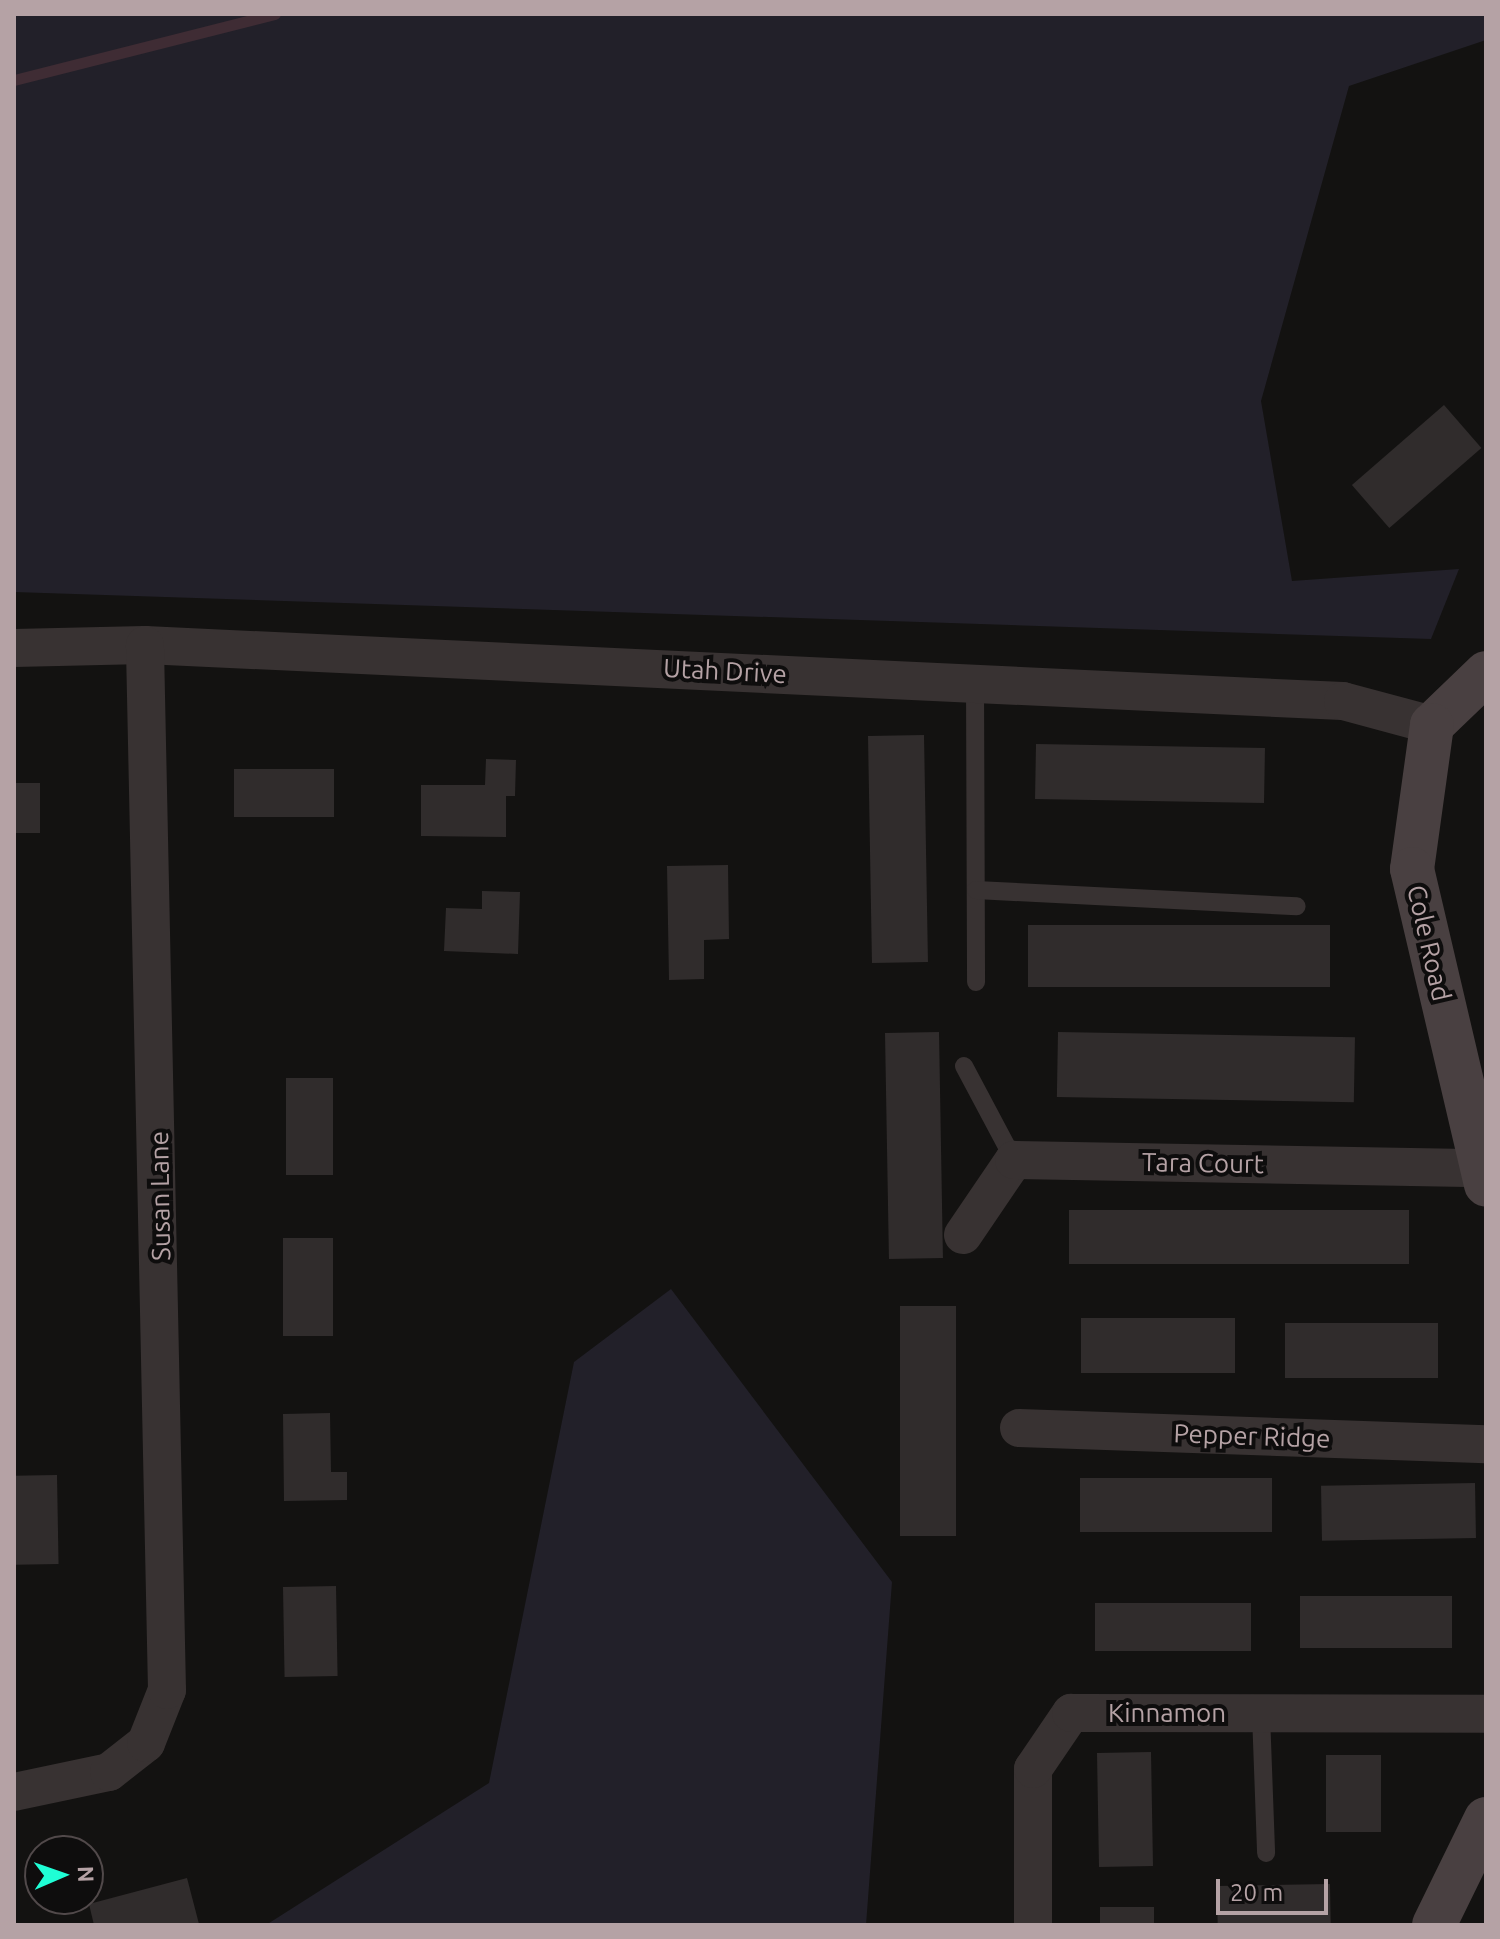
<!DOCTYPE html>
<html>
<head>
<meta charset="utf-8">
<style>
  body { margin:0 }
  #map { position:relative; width:1500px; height:1939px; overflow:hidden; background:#131211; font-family:Ubuntu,sans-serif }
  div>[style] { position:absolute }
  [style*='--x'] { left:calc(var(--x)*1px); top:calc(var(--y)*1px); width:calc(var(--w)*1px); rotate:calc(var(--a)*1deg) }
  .green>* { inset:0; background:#222029 }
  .stream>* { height:11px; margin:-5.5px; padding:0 5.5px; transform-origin:5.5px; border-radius:5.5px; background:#3f2c34 }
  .building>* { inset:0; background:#302c2c; transform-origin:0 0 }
  .lane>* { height:18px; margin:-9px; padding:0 9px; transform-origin:9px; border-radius:9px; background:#383232 }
  .street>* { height:38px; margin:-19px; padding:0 19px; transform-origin:19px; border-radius:19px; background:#383232 }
  .secondary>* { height:44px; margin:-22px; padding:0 22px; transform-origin:22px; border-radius:22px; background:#494041 }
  span { translate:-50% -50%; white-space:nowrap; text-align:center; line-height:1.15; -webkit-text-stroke:8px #0e0d0d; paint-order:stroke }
  .street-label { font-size:26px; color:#b5a2a5 }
  .frame { position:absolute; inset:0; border:16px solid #b5a2a5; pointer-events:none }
  .north { position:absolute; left:24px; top:1835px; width:80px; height:80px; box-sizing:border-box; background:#0e0d0d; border:2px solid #51494a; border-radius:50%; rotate:88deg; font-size:22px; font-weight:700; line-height:32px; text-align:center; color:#b5a2a5 }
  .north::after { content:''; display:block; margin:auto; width:28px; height:36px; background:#1ffed5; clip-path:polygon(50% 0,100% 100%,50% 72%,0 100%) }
  .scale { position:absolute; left:1216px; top:1879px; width:112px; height:36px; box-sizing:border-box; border:4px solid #b5a2a5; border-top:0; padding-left:10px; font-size:24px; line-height:28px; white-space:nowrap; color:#b5a2a5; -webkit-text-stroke:6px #0e0d0d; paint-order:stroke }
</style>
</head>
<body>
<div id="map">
  <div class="green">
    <i style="clip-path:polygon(14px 14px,1486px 14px,1486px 40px,1349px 86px,1261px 401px,1292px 581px,1459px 569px,1431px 639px,14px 592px)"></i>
    <i style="clip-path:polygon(671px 1289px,892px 1582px,866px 1925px,266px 1925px,489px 1783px,574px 1362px)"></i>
  </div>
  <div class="stream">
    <i style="--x:14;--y:80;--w:269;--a:-14.2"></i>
  </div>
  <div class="building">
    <i style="left:1444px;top:405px;width:57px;height:122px;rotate:49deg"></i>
    <i style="left:924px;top:735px;width:227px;height:56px;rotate:89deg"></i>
    <i style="left:1036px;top:744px;width:229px;height:55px;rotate:1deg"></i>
    <i style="clip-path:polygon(486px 759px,516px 760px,515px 796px,506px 796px,506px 837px,421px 836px,421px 785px,485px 785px)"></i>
    <i style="left:334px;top:769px;width:48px;height:100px;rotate:90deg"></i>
    <i style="left:14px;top:783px;width:26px;height:50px"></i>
    <i style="clip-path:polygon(728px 865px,729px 939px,704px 940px,704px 979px,669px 980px,667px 866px)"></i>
    <i style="clip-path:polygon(482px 891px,520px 892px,518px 954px,444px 951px,446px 908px,482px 909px)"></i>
    <i style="left:1028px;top:925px;width:302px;height:62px"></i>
    <i style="left:939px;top:1032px;width:226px;height:54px;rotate:89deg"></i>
    <i style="left:1058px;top:1032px;width:297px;height:65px;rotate:1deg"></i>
    <i style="left:286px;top:1078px;width:47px;height:97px"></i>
    <i style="left:1069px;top:1210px;width:340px;height:54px"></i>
    <i style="left:283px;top:1238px;width:50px;height:98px"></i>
    <i style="left:900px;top:1306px;width:56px;height:230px"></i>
    <i style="left:1081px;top:1318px;width:154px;height:55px"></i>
    <i style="left:1285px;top:1323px;width:153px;height:55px"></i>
    <i style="clip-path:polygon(330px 1413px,331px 1472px,347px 1472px,347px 1500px,284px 1501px,283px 1414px)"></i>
    <i style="left:57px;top:1475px;width:89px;height:43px;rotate:89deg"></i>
    <i style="left:1272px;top:1478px;width:54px;height:192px;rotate:90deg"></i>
    <i style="left:1475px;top:1483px;width:55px;height:154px;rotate:89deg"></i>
    <i style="left:336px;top:1586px;width:90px;height:53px;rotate:89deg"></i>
    <i style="left:1452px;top:1596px;width:52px;height:152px;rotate:90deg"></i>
    <i style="left:1251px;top:1603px;width:48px;height:156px;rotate:90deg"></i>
    <i style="left:1151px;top:1752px;width:114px;height:54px;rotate:89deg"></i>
    <i style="left:1326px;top:1755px;width:55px;height:77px"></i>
    <i style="clip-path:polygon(187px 1878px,199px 1924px,94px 1925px,89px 1904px)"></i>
    <i style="left:1330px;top:1884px;width:41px;height:113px;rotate:89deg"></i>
    <i style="left:1154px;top:1907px;width:18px;height:54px;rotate:90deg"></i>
  </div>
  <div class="lane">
    <i style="--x:975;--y:682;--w:300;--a:89.8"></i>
    <i style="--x:976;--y:890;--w:321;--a:2.9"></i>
    <i style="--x:964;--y:1066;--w:106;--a:62"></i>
    <i style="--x:1261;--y:1714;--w:139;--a:87.9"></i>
  </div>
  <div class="street">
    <i style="--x:14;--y:648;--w:131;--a:-1.3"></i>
    <i style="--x:145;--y:645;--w:1199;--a:2.68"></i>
    <i style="--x:1343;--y:701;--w:92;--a:15.1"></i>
    <i style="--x:963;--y:1235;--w:91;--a:-55.8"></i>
    <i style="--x:1014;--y:1160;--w:468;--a:1"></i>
    <i style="--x:1019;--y:1428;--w:467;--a:2"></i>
    <i style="--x:14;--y:1792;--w:97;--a:-11.9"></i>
    <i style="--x:109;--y:1772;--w:47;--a:-38.1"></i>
    <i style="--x:146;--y:1743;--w:57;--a:-68.4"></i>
    <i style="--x:167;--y:1690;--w:1045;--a:-91.21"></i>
    <i style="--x:1033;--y:1925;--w:156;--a:-90"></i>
    <i style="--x:1033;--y:1769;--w:68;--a:-55.8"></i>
    <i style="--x:1071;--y:1713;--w:415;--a:0.1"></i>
  </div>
  <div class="secondary">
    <i style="--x:1486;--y:673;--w:75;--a:136.1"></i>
    <i style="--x:1432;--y:725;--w:145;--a:97.9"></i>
    <i style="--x:1412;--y:869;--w:324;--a:76.8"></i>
    <i style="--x:1434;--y:1925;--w:118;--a:-63.9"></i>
  </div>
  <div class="street-label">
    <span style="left:725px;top:671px;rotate:3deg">Utah Drive</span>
    <span style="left:1429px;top:943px;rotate:77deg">Cole Road</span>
    <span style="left:1203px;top:1163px;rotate:1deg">Tara Court</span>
    <span style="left:160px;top:1196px;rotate:-91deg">Susan Lane</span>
    <span style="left:1252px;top:1436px;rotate:2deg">Pepper Ridge</span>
    <span style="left:1167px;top:1713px">Kinnamon</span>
  </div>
  <div class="frame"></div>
  <div class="north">N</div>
  <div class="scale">20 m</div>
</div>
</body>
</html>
